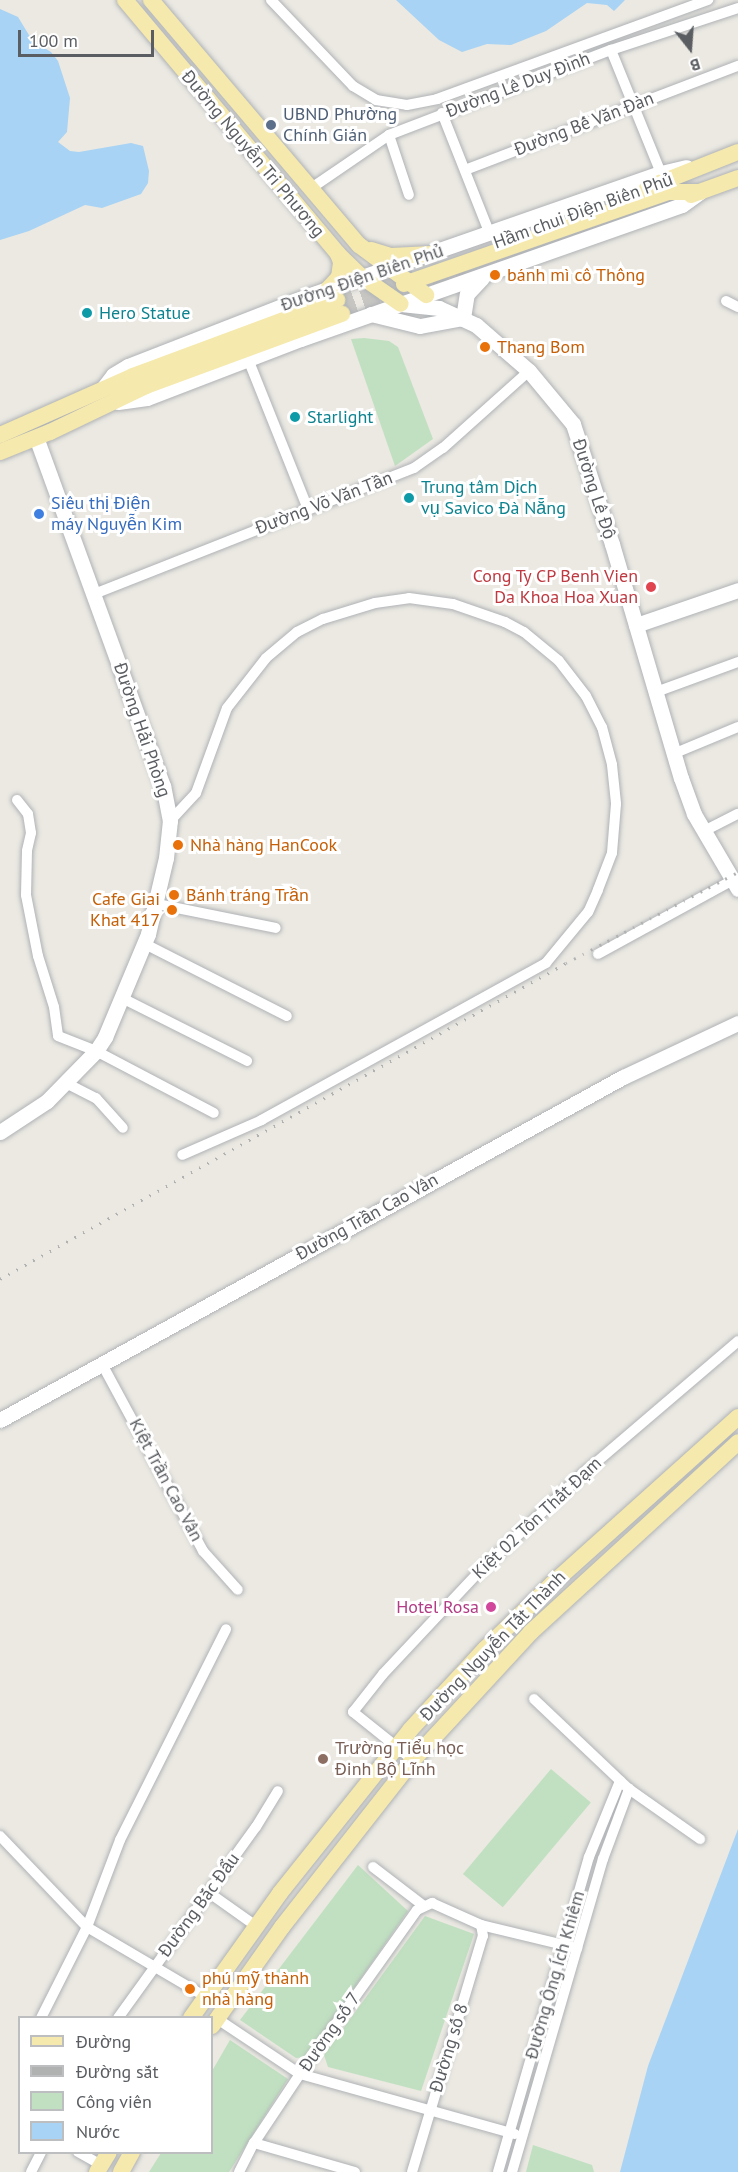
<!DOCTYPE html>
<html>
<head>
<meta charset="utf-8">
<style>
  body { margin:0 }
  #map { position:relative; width:738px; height:2172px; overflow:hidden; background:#ebe9e2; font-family:"PT Sans",sans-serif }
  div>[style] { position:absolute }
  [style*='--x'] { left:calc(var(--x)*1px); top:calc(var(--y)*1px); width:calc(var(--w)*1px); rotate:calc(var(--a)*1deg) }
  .green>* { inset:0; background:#c1e0c1; transform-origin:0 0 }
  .water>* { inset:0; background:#a8d3f4 }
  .primary-tunnel>* { height:16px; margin-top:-8px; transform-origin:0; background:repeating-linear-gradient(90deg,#c7c6c2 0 16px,transparent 0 24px) }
  .roads { filter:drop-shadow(0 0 2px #afb2b6) drop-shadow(0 0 2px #afb2b6) }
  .street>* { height:10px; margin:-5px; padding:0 5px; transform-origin:5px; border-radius:5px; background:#fff }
  .secondary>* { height:15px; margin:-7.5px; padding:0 7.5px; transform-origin:7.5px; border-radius:7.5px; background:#fff }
  .primary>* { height:16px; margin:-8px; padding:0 8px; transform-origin:8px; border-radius:8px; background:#f5e9ad }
  .rail>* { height:3px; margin-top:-1.5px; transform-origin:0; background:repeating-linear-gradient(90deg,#b0b1b1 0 1.5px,transparent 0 9.5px) }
  .dots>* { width:16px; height:16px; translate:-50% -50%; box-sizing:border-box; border:3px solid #fff; border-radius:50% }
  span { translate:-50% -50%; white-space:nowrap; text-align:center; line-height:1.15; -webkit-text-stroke:6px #fff; paint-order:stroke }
  .street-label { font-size:18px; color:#5a5d61 }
  .service-label { font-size:18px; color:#4e5e75 }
  .left { translate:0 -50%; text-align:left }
  .food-label { font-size:18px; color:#c56008 }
  .right { translate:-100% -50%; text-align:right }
  .culture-label { font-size:18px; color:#0d838f }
  .shop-label { font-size:18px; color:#366cbe }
  .health-label { font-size:18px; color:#be3a42 }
  .hotel-label { font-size:18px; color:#b23c85 }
  .education-label { font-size:18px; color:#785e54 }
  .legend { position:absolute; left:18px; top:2016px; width:195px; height:138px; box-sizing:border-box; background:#fff; border:2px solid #bdbec0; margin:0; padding:8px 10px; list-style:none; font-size:18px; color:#5a5d61 }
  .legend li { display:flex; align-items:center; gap:12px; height:30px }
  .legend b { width:30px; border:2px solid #bdbec0 }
  .north { position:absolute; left:660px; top:18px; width:60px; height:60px; -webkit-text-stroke:4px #fff; paint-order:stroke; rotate:163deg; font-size:16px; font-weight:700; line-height:24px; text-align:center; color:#5a5d61 }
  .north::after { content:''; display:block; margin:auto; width:21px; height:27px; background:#5a5d61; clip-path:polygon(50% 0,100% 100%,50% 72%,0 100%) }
  .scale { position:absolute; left:18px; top:30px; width:136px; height:27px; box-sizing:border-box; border:3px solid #5a5d61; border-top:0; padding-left:8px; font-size:18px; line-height:21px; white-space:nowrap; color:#5a5d61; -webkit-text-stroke:4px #fff; paint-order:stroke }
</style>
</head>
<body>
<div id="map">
  <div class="green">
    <i style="clip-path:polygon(364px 338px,389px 341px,398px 347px,433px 439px,395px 466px,351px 339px)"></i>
    <i style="left:551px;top:1769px;width:52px;height:137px;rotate:40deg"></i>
    <i style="clip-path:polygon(358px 1865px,408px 1911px,306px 2057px,296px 2058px,240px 2020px)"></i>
    <i style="clip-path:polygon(425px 1916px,474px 1934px,421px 2091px,328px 2067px,324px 2055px)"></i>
    <i style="clip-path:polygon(230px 2040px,288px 2079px,229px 2172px,149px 2172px,161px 2153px,212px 2152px,212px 2071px)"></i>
    <i style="clip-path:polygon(533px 2145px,592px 2165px,594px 2172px,526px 2172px)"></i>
  </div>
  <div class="water">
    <i style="clip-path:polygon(396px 0,625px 0,614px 11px,607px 5px,587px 3px,546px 31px,511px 45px,487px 44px,462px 52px,439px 40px)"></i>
    <i style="clip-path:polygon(0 9px,18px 17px,32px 40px,51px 52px,58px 61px,70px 98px,67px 132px,58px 142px,70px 151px,79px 152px,131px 143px,143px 146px,149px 171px,148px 183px,141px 194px,102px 208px,85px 205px,29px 231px,0 240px)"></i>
    <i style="clip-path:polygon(738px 1829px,738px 2172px,620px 2172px,648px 2066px)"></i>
  </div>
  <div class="primary-tunnel">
    <i style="--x:337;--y:300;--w:80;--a:-19.8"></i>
    <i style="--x:342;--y:314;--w:130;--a:-18.4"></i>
  </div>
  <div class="roads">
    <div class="street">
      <i style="--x:271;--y:0;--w:119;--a:46.4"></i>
      <i style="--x:353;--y:86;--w:27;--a:31"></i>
      <i style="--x:376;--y:100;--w:31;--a:9"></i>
      <i style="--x:407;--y:105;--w:31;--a:-11"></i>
      <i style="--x:437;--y:99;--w:289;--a:-20.1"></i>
      <i style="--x:611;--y:50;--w:133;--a:67.9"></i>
      <i style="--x:442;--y:113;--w:130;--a:68.4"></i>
      <i style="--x:389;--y:135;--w:63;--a:71.6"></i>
      <i style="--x:465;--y:170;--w:292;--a:-20.9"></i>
      <i style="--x:310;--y:189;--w:96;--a:-34.4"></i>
      <i style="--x:389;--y:135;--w:238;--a:-21"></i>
      <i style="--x:611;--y:50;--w:134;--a:-18.3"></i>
      <i style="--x:726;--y:301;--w:13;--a:27"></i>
      <i style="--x:248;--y:359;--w:162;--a:68.2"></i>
      <i style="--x:94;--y:594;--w:344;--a:-21.5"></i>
      <i style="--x:414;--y:468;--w:35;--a:-35"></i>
      <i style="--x:443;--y:448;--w:115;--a:-41.8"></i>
      <i style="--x:656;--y:692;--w:87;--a:-20.1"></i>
      <i style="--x:673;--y:754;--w:70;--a:-22.6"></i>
      <i style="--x:17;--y:800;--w:18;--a:52"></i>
      <i style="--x:28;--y:814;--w:19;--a:81"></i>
      <i style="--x:31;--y:833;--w:18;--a:103"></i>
      <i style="--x:27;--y:851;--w:44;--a:91.3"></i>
      <i style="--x:26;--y:895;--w:62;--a:78.9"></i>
      <i style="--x:38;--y:956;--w:53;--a:72.6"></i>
      <i style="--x:54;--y:1007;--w:29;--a:82"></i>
      <i style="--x:58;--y:1036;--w:41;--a:21.5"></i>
      <i style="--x:96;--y:1051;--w:133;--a:27.7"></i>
      <i style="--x:170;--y:821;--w:38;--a:-47"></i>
      <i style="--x:196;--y:793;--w:90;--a:-70"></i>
      <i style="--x:227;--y:708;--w:63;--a:-52"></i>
      <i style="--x:266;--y:658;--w:40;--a:-40"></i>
      <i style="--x:297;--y:632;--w:29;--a:-27"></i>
      <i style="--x:323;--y:619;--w:54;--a:-17.1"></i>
      <i style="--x:375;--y:603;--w:34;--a:-8"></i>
      <i style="--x:409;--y:598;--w:44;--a:7.8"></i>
      <i style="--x:453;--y:604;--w:55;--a:19.1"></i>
      <i style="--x:505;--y:622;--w:21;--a:28"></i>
      <i style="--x:524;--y:632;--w:45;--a:39.6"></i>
      <i style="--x:559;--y:661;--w:44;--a:52.4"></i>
      <i style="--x:586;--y:696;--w:35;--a:63"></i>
      <i style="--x:602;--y:727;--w:39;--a:75"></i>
      <i style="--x:612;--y:765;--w:39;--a:84"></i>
      <i style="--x:616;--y:804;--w:49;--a:94.7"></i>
      <i style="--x:612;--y:853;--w:40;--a:111"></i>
      <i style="--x:598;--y:890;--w:24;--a:114"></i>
      <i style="--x:588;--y:912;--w:66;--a:129.5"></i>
      <i style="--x:546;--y:963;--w:325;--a:151.1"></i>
      <i style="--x:262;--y:1120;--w:87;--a:156.4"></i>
      <i style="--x:704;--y:831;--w:38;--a:-27"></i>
      <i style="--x:157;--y:904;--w:121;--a:11.4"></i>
      <i style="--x:145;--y:944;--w:159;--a:26.9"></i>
      <i style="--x:598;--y:954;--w:158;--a:-28.7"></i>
      <i style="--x:122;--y:998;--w:140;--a:26.7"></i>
      <i style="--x:66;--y:1083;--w:34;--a:27"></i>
      <i style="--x:96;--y:1098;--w:40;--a:48"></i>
      <i style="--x:102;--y:1364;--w:213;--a:61.6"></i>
      <i style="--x:203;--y:1551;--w:52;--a:48.1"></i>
      <i style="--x:534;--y:1699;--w:131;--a:43.5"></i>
      <i style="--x:629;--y:1789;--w:87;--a:35.2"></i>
      <i style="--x:413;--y:1760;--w:77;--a:-141.3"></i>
      <i style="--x:353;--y:1712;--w:48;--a:-51.7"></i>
      <i style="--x:383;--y:1674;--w:139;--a:-46.8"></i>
      <i style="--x:478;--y:1573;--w:149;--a:-43.4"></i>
      <i style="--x:586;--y:1471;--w:200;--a:-40.5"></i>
      <i style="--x:0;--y:1836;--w:126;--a:46.3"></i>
      <i style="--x:87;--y:1927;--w:136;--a:30.5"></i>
      <i style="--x:373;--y:1867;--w:64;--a:37.4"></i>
      <i style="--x:208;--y:1892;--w:59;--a:35.3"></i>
      <i style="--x:41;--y:2018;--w:102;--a:-63.2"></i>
      <i style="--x:87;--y:1927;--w:93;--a:-69.2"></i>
      <i style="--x:120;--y:1840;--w:236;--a:-63.3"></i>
      <i style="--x:118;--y:2018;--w:236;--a:-54.2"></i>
      <i style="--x:256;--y:1827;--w:42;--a:-58.6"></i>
      <i style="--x:216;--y:2018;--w:101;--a:33.7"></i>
      <i style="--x:300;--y:2074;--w:223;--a:15.6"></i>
      <i style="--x:254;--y:2143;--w:105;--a:16"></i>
      <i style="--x:78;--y:2152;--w:26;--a:29"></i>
      <i style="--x:31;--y:2172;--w:22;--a:-63"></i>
      <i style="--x:239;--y:2172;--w:33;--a:-63"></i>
      <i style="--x:254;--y:2143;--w:83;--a:-56.3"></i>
      <i style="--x:300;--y:2074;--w:201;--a:-54.5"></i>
      <i style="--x:417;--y:1910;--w:17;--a:-25"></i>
      <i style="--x:432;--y:1903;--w:54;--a:24.2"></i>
      <i style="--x:481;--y:1925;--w:99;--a:13.5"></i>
      <i style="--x:412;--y:2172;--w:246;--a:-73.3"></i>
      <i style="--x:483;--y:1936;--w:11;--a:-100"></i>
      <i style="--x:498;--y:2172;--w:328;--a:-73.9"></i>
      <i style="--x:589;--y:1857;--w:82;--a:-67.8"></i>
      <i style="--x:512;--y:2172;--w:326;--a:-73.8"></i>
      <i style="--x:603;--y:1859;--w:75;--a:-69.6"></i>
    </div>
    <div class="secondary">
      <i style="--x:401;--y:304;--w:38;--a:6"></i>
      <i style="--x:439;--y:308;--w:41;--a:24.7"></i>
      <i style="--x:476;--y:325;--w:70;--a:41"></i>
      <i style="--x:529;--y:371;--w:69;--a:50.3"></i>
      <i style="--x:573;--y:424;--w:126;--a:72"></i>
      <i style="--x:612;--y:544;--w:244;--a:73.6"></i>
      <i style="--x:681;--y:778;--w:38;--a:70"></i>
      <i style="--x:694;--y:814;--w:87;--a:59.6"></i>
      <i style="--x:371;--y:314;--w:50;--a:13.8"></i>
      <i style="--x:420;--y:326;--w:44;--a:-10.5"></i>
      <i style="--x:463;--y:318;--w:24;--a:-81"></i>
      <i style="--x:467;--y:294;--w:22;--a:-47"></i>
      <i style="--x:103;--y:388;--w:16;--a:-52"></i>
      <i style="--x:113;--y:375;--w:17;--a:-31"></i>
      <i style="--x:128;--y:366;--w:195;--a:-21.3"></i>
      <i style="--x:310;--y:295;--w:372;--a:-19.2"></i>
      <i style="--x:661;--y:173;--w:26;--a:-13"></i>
      <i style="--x:118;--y:402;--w:29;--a:-8"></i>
      <i style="--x:147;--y:398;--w:165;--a:-21"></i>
      <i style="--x:301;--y:339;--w:404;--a:-19.4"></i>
      <i style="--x:682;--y:205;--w:22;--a:-36"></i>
      <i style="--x:636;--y:625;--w:108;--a:-18.9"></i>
      <i style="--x:0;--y:1132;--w:56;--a:-33.4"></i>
      <i style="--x:47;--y:1101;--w:70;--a:-45.6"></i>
      <i style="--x:96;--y:1051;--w:17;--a:-57"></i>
      <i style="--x:105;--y:1037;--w:112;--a:-67.3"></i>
      <i style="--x:148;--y:934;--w:78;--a:-76.7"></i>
      <i style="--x:166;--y:858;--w:37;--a:-84"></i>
      <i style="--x:170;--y:821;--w:36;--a:-101"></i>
      <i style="--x:163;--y:786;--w:370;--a:-110"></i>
      <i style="--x:0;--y:1420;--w:711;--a:-28.84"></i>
      <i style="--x:623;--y:1077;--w:127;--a:-25.2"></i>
    </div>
    <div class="primary">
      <i style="--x:125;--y:0;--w:331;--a:50"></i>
      <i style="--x:338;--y:254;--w:33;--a:44"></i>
      <i style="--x:362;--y:277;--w:47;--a:34.7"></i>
      <i style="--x:151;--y:0;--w:321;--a:49.7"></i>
      <i style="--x:359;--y:245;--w:84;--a:36.7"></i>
      <i style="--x:647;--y:188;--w:98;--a:-21.6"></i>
      <i style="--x:691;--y:195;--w:50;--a:-19.9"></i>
      <i style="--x:371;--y:250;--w:21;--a:17"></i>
      <i style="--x:391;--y:256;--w:40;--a:-2.9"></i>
      <i style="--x:404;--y:284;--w:280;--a:-19.2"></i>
      <i style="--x:668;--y:192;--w:32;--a:0"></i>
      <i style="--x:328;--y:289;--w:16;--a:-47"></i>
      <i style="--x:339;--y:277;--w:15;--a:-82"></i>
      <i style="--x:341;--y:262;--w:9;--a:-111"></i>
      <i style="--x:0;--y:435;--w:145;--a:-23.9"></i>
      <i style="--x:133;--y:376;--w:218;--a:-20.4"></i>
      <i style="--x:0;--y:452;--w:54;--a:-21.8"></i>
      <i style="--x:50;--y:432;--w:106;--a:-25.6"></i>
      <i style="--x:146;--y:386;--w:209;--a:-20.2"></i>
      <i style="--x:191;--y:2018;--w:153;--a:-54.5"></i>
      <i style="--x:280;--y:1893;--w:208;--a:-51.4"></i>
      <i style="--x:410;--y:1730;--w:110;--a:-47.2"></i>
      <i style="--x:485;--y:1649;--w:93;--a:-44.1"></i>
      <i style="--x:552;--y:1584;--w:250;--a:-41.9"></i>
      <i style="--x:212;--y:2026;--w:121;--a:-54.7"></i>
      <i style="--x:282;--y:1927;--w:212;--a:-51.9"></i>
      <i style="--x:413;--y:1760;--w:174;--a:-47.3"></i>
      <i style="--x:531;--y:1632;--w:281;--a:-42.5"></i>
      <i style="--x:97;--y:2172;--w:23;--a:-59"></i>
      <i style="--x:121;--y:2172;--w:23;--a:-61"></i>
    </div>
  </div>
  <div class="rail">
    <i style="--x:0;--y:1279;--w:648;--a:-29.17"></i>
    <i style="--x:566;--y:963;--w:195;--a:-27.9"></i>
  </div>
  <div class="dots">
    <i style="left:271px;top:125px;background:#5c6f8a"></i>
    <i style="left:495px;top:275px;background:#e8710a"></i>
    <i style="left:87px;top:313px;background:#0f9aa8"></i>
    <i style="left:485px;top:347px;background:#e8710a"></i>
    <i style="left:295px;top:417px;background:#0f9aa8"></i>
    <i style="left:409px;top:498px;background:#0f9aa8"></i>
    <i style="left:39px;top:514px;background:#3f7fe0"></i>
    <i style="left:651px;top:587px;background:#e0444e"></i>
    <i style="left:178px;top:845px;background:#e8710a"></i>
    <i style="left:174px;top:895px;background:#e8710a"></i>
    <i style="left:172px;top:910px;background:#e8710a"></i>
    <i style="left:491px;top:1607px;background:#d1479c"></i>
    <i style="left:323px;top:1759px;background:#8d6e63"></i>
    <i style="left:190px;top:1989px;background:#e8710a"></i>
  </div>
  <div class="street-label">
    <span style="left:518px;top:85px;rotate:-21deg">Đường Lê Duy Đình</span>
    <span style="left:584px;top:124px;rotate:-21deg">Đường Bế Văn Đàn</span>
    <span style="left:253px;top:154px;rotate:50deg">Đường Nguyễn Tri Phương</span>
    <span style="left:583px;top:211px;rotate:-20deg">Hầm chui Điện Biên Phủ</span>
    <span style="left:362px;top:278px;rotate:-19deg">Đường Điện Biên Phủ</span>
    <span style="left:594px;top:489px;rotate:72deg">Đường Lê Độ</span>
    <span style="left:324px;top:503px;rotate:-21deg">Đường Võ Văn Tần</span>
    <span style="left:142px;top:730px;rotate:71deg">Đường Hải Phòng</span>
    <span style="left:367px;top:1217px;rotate:-29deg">Đường Trần Cao Vân</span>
    <span style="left:166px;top:1480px;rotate:62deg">Kiệt Trần Cao Vân</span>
    <span style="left:537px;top:1518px;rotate:-43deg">Kiệt 02 Tôn Thất Đạm</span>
    <span style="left:493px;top:1646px;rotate:-46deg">Đường Nguyễn Tất Thành</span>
    <span style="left:199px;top:1905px;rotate:-54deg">Đường Bắc Đẩu</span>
    <span style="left:555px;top:1975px;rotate:-74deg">Đường Ông Ích Khiêm</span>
    <span style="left:330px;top:2032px;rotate:-55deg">Đường số 7</span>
    <span style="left:449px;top:2048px;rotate:-73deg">Đường số 8</span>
  </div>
  <div class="service-label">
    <span class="left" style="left:283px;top:125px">UBND Phường<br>Chính Gián</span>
  </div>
  <div class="food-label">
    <span class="left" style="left:507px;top:275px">bánh mì cô Thông</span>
    <span class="left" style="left:497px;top:347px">Thang Bom</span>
    <span class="left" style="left:190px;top:845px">Nhà hàng HanCook</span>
    <span class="left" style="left:186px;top:895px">Bánh tráng Trần</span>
    <span class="right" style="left:160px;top:910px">Cafe Giai<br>Khat 417</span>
    <span class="left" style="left:202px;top:1989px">phú mỹ thành<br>nhà hàng</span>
  </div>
  <div class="culture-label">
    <span class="left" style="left:99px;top:313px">Hero Statue</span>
    <span class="left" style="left:307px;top:417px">Starlight</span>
    <span class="left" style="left:421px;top:498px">Trung tâm Dịch<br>vụ Savico Đà Nẵng</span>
  </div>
  <div class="shop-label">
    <span class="left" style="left:51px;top:514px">Siêu thị Điện<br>máy Nguyễn Kim</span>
  </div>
  <div class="health-label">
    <span class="right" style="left:638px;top:587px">Cong Ty CP Benh Vien<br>Da Khoa Hoa Xuan</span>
  </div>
  <div class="hotel-label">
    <span class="right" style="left:479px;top:1607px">Hotel Rosa</span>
  </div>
  <div class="education-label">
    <span class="left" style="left:335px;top:1759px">Trường Tiểu học<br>Đinh Bộ Lĩnh</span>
  </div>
  <ul class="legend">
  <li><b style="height:8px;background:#f5e9ad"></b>Đường</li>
  <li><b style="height:8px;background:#b0b1b1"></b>Đường sắt</li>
  <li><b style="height:16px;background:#c1e0c1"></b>Công viên</li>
  <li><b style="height:16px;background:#a8d3f4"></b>Nước</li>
  </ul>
  <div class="north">B</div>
  <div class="scale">100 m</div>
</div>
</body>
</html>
